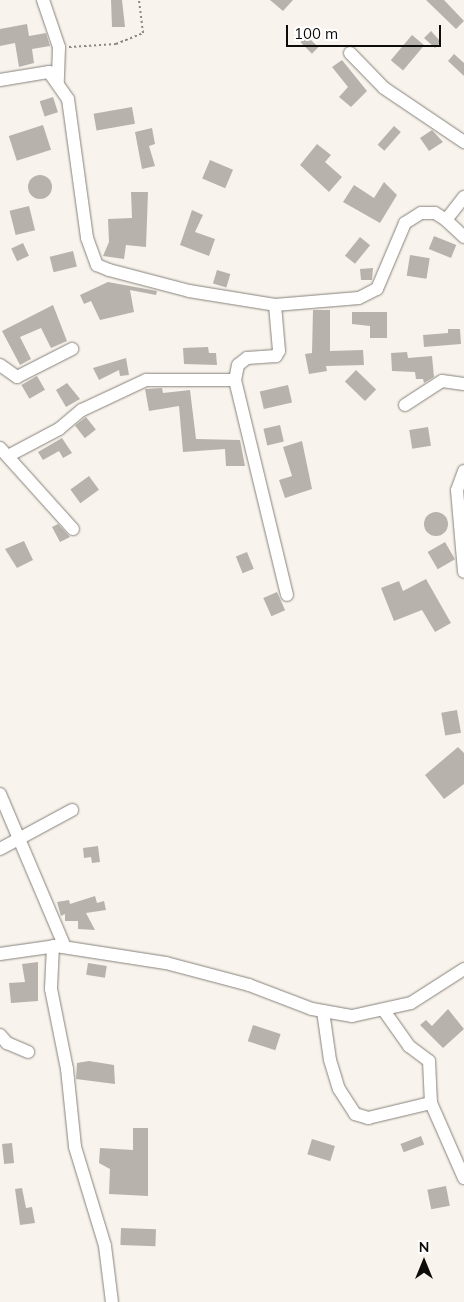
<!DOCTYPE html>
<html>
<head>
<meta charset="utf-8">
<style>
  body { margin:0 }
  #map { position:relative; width:464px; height:1302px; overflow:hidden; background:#f8f3ec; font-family:Mulish,sans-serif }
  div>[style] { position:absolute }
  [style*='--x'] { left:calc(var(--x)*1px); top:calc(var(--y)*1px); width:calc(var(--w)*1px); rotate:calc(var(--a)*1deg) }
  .building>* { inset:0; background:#b7b3ac; transform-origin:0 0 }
  .round { border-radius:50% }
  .path>* { height:2px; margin-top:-1px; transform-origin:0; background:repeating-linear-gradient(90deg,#8b8783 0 2.5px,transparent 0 5px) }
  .roads { filter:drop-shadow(0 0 1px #87827c) drop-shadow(0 0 1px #87827c) }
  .minor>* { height:12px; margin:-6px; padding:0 6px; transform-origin:6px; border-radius:6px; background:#fff }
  span { translate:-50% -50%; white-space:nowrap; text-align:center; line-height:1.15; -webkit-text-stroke:4.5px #fff; paint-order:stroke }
  .north { position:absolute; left:399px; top:1237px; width:50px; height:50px; -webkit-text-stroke:4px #fff; paint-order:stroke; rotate:0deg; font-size:14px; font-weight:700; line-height:20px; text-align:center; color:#0e0c0a }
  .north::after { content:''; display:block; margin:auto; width:18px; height:22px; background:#0e0c0a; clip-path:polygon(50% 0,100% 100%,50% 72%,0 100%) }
  .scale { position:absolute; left:286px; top:25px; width:155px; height:22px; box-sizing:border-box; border:2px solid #0e0c0a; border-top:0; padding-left:6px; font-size:15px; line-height:18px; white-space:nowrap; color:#0e0c0a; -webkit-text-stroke:4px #fff; paint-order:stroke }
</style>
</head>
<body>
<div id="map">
  <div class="building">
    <i style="clip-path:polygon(111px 0,122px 0,125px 27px,112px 27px)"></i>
    <i style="clip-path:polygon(270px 0,293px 0,283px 11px)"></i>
    <i style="clip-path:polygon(426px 0,444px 0,464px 21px,456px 29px)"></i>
    <i style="clip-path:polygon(27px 24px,29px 36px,46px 33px,50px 46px,32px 49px,34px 63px,19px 67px,15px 43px,0 46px,0 29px)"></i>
    <i style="clip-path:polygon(431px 31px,441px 42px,435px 48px,424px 38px)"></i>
    <i style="left:412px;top:35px;width:16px;height:33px;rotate:40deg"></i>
    <i style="left:307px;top:36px;width:16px;height:9px;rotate:45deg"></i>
    <i style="clip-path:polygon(454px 54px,464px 63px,464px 76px,448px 61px)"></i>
    <i style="clip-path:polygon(342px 60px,367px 91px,351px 107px,339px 97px,348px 87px,332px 67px)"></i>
    <i style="left:53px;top:97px;width:16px;height:14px;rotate:72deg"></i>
    <i style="left:132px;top:107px;width:17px;height:39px;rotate:80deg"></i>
    <i style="left:43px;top:125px;width:26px;height:36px;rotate:72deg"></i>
    <i style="left:394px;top:126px;width:9px;height:25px;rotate:41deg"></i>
    <i style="clip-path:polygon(152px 128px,155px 144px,149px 146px,155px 166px,142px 169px,135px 132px)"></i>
    <i style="clip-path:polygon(432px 130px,443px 142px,429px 151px,420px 138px)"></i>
    <i style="clip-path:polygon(317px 144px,331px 155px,325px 162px,342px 177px,329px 192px,300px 165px)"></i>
    <i style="left:210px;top:160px;width:25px;height:20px;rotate:23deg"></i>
    <i class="round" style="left:28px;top:175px;width:24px;height:24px"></i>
    <i style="clip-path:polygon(384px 182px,397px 195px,380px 223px,343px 202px,354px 185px,374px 198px)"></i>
    <i style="clip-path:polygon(131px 192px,148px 192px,146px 247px,126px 245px,124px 259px,103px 256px,109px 242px,108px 219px,132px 218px)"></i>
    <i style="left:29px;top:206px;width:25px;height:20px;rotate:76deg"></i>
    <i style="clip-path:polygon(192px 210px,203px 215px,195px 232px,215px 239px,209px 256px,180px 245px)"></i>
    <i style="left:434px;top:236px;width:24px;height:14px;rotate:22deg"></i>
    <i style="left:360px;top:237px;width:13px;height:24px;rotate:39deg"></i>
    <i style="left:23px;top:243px;width:14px;height:13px;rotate:65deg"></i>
    <i style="left:73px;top:251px;width:16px;height:24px;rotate:76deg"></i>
    <i style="left:410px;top:255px;width:20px;height:21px;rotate:9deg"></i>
    <i style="clip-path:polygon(373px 268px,372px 280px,361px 280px,360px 269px)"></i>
    <i style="left:217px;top:270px;width:14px;height:14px;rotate:17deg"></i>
    <i style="clip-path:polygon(108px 282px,157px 291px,156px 295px,130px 290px,134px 312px,100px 320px,91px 301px,84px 304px,80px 295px)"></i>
    <i style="clip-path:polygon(53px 305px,67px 341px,51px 348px,41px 328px,20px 337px,31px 359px,20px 365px,2px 331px)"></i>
    <i style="clip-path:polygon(313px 310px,330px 310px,330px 351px,363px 350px,364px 365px,326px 366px,327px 371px,309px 374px,305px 354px,312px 353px)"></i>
    <i style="clip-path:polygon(352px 312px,387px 312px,387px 338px,370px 338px,370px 326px,352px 324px)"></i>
    <i style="clip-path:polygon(448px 329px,460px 329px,461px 344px,424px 347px,423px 335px,448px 333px)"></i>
    <i style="clip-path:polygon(208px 347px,209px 353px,216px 353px,217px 365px,184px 364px,183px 348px)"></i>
    <i style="clip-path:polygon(407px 352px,408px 358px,432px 356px,434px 377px,424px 383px,423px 379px,416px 379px,415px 372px,392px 371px,391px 353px)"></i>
    <i style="clip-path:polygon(126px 358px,129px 375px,120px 376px,119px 370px,99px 380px,93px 368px)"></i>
    <i style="left:356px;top:370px;width:28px;height:16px;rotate:44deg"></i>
    <i style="left:37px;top:376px;width:16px;height:18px;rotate:60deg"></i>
    <i style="clip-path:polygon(67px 383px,80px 399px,66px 407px,56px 390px)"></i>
    <i style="left:288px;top:385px;width:18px;height:29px;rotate:77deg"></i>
    <i style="clip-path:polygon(162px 388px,163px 393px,190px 390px,196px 439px,240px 440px,245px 466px,226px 466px,225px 449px,183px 452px,179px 406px,149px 411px,145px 389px)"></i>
    <i style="left:86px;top:417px;width:16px;height:14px;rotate:52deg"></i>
    <i style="left:280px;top:425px;width:17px;height:17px;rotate:77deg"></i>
    <i style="left:428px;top:427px;width:19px;height:19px;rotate:81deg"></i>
    <i style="clip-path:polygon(62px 438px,72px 453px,63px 458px,59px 451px,43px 460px,38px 452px)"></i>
    <i style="clip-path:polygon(302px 441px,312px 489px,285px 498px,279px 480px,292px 476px,283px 447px)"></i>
    <i style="left:89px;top:476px;width:17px;height:23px;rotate:54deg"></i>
    <i class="round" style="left:424px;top:512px;width:24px;height:24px"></i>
    <i style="clip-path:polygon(58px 524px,70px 537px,60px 542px,52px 527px)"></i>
    <i style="clip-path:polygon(24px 541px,33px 560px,17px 568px,5px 549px)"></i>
    <i style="left:445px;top:542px;width:20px;height:20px;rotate:60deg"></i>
    <i style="left:247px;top:552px;width:18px;height:12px;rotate:68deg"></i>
    <i style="clip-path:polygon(426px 579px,451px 623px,435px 632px,422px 610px,394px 621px,381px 588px,399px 581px,403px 591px)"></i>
    <i style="left:277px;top:592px;width:20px;height:15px;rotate:66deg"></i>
    <i style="left:457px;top:710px;width:23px;height:16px;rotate:80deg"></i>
    <i style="clip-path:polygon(458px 747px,464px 753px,464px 784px,444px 799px,425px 775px)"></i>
    <i style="clip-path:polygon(98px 846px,100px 862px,92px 863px,91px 857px,84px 858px,83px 848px)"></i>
    <i style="clip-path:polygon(95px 896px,97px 903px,104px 901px,106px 910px,86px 913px,95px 930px,78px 929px,78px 921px,65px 921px,65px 914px,61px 916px,57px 902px,69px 900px,70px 904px)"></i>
    <i style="clip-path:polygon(38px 962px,38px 1001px,11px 1003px,9px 983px,25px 982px,22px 964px)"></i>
    <i style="left:88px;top:963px;width:19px;height:12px;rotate:9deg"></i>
    <i style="clip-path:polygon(448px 1009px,464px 1029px,443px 1048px,420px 1025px,426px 1020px,432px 1026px)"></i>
    <i style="left:253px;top:1025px;width:29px;height:17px;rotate:18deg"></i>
    <i style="clip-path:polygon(89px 1061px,114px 1065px,115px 1084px,76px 1079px,77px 1063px)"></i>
    <i style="clip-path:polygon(133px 1128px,148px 1128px,148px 1196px,109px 1194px,110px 1169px,99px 1163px,100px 1148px,133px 1150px)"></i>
    <i style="left:421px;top:1136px;width:9px;height:22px;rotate:69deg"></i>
    <i style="left:312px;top:1139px;width:24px;height:16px;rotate:17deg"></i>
    <i style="left:12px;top:1143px;width:20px;height:10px;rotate:84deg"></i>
    <i style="left:446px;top:1186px;width:20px;height:19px;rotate:79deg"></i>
    <i style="clip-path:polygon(22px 1188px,26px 1208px,32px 1207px,35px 1223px,20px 1225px,15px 1189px)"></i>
    <i style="left:121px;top:1228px;width:35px;height:17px;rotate:2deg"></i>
  </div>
  <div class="path">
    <i style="--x:69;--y:47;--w:47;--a:-3.7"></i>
    <i style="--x:116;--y:44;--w:29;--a:-22"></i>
    <i style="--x:143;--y:33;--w:33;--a:-97"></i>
  </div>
  <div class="roads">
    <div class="minor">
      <i style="--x:43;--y:0;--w:50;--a:71.2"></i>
      <i style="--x:59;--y:47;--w:36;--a:92"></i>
      <i style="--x:350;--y:53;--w:49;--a:45.8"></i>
      <i style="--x:384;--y:88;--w:97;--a:34"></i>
      <i style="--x:0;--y:80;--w:50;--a:-9.3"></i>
      <i style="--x:49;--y:72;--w:33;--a:55"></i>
      <i style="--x:68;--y:99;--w:140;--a:82.2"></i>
      <i style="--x:87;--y:238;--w:29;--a:70"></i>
      <i style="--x:97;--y:265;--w:13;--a:23"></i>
      <i style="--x:109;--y:270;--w:83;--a:14.7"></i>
      <i style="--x:189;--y:291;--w:87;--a:9.2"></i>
      <i style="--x:275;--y:305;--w:84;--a:-4.8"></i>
      <i style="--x:359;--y:298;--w:20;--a:-27"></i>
      <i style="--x:377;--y:289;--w:72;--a:-67"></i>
      <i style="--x:405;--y:223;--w:19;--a:-32"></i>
      <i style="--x:421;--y:213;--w:14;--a:0"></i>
      <i style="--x:435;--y:213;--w:13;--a:32"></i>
      <i style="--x:464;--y:197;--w:29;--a:128"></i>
      <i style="--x:446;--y:220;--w:25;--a:43"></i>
      <i style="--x:275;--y:305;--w:46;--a:85"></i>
      <i style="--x:279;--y:351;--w:6;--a:121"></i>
      <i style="--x:276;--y:356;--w:29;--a:176"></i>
      <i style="--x:247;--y:358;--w:11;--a:142"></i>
      <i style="--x:238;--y:365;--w:15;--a:101"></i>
      <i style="--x:235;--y:380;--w:221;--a:76.4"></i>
      <i style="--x:0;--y:365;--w:21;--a:35"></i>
      <i style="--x:17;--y:377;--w:62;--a:-27"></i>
      <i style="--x:405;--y:405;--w:44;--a:-33"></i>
      <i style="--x:442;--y:381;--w:22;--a:8"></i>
      <i style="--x:0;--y:448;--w:109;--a:48"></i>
      <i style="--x:8;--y:456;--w:58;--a:-27.9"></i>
      <i style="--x:59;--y:429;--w:30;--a:-40"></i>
      <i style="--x:82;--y:410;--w:71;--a:-25.1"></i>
      <i style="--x:146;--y:380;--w:89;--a:0"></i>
      <i style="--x:464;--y:471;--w:20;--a:110"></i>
      <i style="--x:457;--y:490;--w:82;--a:85.1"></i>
      <i style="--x:0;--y:794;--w:166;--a:67"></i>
      <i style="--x:0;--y:849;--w:82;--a:-28.4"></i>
      <i style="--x:53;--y:946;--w:43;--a:92.7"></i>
      <i style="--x:51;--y:989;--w:82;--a:78.7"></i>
      <i style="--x:67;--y:1069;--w:78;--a:84.1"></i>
      <i style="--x:75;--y:1147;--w:103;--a:73.1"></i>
      <i style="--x:105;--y:1246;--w:56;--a:82.9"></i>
      <i style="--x:0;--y:954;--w:57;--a:-8.1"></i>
      <i style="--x:56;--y:946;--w:111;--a:8.8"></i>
      <i style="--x:166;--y:963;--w:86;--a:14.8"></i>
      <i style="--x:249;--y:985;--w:67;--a:20.9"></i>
      <i style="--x:312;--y:1009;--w:41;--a:9.9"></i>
      <i style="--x:352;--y:1016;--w:60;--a:-12.4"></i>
      <i style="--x:411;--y:1003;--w:63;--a:-32.7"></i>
      <i style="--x:323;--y:1011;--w:49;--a:81.9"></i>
      <i style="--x:330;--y:1060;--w:30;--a:73"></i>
      <i style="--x:339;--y:1089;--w:30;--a:57"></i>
      <i style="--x:355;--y:1114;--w:14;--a:17"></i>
      <i style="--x:368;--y:1118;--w:65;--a:-13.4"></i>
      <i style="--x:385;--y:1012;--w:42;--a:54.8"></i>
      <i style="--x:409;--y:1046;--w:25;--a:37"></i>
      <i style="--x:429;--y:1061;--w:42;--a:87.3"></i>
      <i style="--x:431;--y:1103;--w:82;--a:66.3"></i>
      <i style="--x:0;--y:1035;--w:11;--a:49"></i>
      <i style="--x:7;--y:1043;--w:23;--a:23"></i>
    </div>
  </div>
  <div class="north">N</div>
  <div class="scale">100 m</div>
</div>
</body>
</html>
